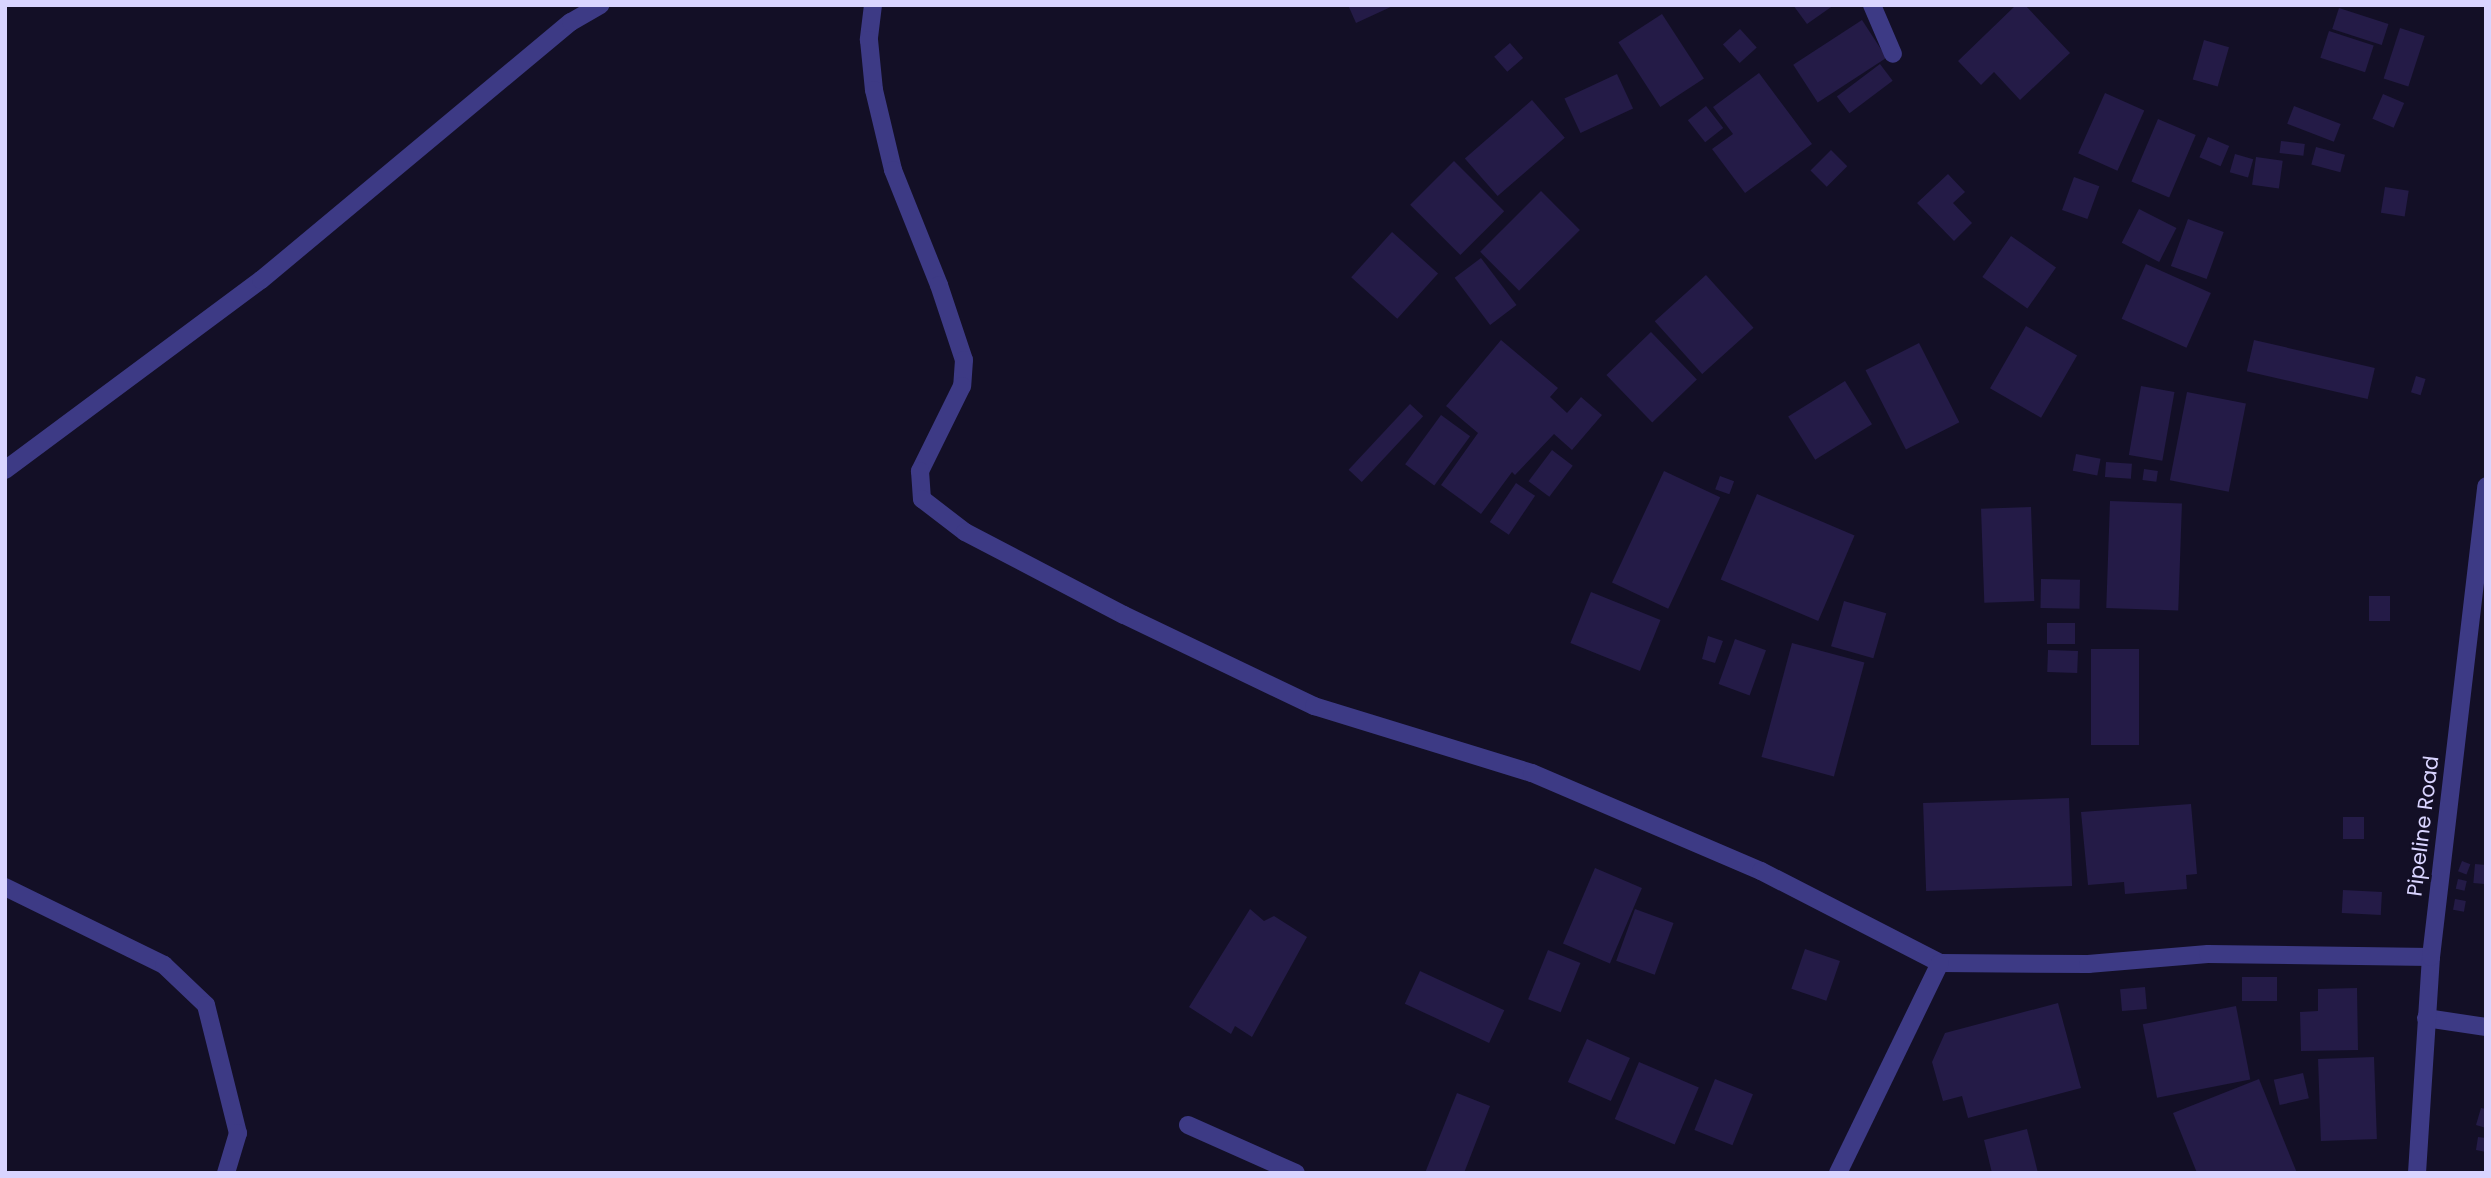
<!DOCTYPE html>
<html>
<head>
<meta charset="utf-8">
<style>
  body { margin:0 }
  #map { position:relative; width:2491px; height:1178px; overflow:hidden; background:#130f26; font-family:Poppins,sans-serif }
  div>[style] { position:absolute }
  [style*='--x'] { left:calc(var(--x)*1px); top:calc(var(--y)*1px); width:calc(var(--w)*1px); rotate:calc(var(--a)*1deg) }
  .building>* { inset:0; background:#241b47; transform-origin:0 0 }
  .minor>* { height:18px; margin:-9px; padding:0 9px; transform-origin:9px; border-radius:9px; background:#3d3a85 }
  span { translate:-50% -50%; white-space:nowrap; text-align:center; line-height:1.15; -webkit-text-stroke:5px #130f26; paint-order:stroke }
  .street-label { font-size:21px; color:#d9d4ff }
  .frame { position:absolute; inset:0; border:7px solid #d9d4ff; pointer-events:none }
</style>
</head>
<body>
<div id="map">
  <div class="building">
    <i style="clip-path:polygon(1348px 5px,1395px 5px,1356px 23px)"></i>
    <i style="clip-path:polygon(1793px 5px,1834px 5px,1807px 24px)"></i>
    <i style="clip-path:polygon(2016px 5px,2025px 5px,2070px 53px,2020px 100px,1994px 72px,1981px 85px,1958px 61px)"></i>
    <i style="left:2339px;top:8px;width:52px;height:22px;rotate:18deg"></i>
    <i style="left:1662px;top:14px;width:77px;height:52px;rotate:57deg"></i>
    <i style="left:1862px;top:20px;width:45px;height:82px;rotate:57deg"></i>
    <i style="left:2400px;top:28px;width:26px;height:53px;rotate:18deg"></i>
    <i style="left:1740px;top:29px;width:25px;height:23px;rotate:48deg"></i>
    <i style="left:2329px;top:31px;width:47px;height:28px;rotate:18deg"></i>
    <i style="left:2204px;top:40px;width:26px;height:41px;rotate:16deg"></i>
    <i style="left:1510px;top:43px;width:20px;height:21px;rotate:49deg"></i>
    <i style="left:1880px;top:64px;width:21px;height:54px;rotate:53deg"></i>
    <i style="clip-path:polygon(1759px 73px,1812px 144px,1745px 193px,1712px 149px,1733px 134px,1713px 107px)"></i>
    <i style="left:1617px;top:74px;width:38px;height:58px;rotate:65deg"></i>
    <i style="left:2105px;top:93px;width:43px;height:66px;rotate:24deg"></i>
    <i style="left:2383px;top:94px;width:23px;height:27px;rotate:23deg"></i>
    <i style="left:1532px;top:100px;width:50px;height:89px;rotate:49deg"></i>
    <i style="left:1706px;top:106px;width:28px;height:23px;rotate:52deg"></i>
    <i style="left:2294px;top:106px;width:50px;height:19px;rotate:21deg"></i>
    <i style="left:2158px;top:119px;width:41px;height:68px;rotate:23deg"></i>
    <i style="left:2208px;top:137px;width:23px;height:22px;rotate:23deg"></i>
    <i style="left:2281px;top:141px;width:24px;height:12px;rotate:7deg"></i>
    <i style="left:2316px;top:147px;width:30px;height:18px;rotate:15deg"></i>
    <i style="left:1831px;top:150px;width:23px;height:29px;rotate:45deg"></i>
    <i style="left:2235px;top:154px;width:19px;height:19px;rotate:16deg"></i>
    <i style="left:2256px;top:157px;width:27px;height:28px;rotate:8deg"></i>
    <i style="left:1454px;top:161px;width:71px;height:62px;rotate:45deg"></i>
    <i style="clip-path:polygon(1948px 174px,1965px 192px,1953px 203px,1972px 223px,1954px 241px,1917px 203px)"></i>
    <i style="left:2074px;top:177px;width:27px;height:35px;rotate:20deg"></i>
    <i style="left:2385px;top:187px;width:24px;height:26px;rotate:9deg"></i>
    <i style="left:1541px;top:191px;width:55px;height:86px;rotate:45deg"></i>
    <i style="left:2139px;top:209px;width:42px;height:38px;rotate:27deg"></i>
    <i style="left:2188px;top:219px;width:38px;height:50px;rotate:20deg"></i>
    <i style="left:1392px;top:232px;width:62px;height:61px;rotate:42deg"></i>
    <i style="left:2011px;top:236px;width:55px;height:50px;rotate:35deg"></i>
    <i style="left:1481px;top:258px;width:59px;height:33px;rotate:53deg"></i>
    <i style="left:2146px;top:264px;width:71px;height:60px;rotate:24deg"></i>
    <i style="left:1706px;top:275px;width:71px;height:69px;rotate:48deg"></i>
    <i style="left:2026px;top:326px;width:59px;height:72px;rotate:30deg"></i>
    <i style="left:1651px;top:332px;width:66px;height:62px;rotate:46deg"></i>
    <i style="clip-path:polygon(1501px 340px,1558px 388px,1550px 397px,1567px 413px,1581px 397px,1602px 415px,1572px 450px,1554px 434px,1515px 475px,1512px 472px,1481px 514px,1441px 485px,1478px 433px,1446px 406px)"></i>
    <i style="left:2254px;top:340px;width:124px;height:32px;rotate:13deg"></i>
    <i style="left:1919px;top:343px;width:89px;height:60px;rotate:63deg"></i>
    <i style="left:2416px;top:376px;width:10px;height:17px;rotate:17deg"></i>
    <i style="left:1845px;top:381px;width:51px;height:67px;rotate:58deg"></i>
    <i style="left:2141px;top:386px;width:34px;height:70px;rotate:10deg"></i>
    <i style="left:2187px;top:392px;width:60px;height:90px;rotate:11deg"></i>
    <i style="left:1410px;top:404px;width:18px;height:90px;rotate:43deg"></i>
    <i style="left:1441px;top:415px;width:36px;height:61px;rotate:36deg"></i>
    <i style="left:1552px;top:450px;width:26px;height:39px;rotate:37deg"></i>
    <i style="left:2076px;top:454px;width:25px;height:17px;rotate:11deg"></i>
    <i style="left:2106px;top:462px;width:26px;height:15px;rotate:4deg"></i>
    <i style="left:2144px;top:469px;width:14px;height:11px;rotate:8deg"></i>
    <i style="left:1664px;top:471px;width:62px;height:123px;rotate:25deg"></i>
    <i style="left:1720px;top:476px;width:15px;height:14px;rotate:20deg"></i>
    <i style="left:1516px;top:483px;width:23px;height:47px;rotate:34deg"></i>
    <i style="left:1757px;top:494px;width:106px;height:93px;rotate:23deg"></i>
    <i style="left:2110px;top:501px;width:72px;height:107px;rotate:2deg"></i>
    <i style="left:2031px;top:507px;width:94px;height:50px;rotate:88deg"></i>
    <i style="left:2041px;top:579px;width:39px;height:29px;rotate:1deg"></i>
    <i style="left:1591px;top:592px;width:75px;height:55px;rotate:22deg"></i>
    <i style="left:2369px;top:596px;width:21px;height:25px"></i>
    <i style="left:1844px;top:601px;width:44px;height:47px;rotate:16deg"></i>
    <i style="left:2075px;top:623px;width:21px;height:28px;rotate:90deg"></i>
    <i style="clip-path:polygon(1708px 636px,1723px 641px,1715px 663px,1702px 659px)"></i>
    <i style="left:1735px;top:639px;width:33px;height:48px;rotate:20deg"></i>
    <i style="left:1792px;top:643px;width:75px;height:118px;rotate:15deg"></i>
    <i style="left:2091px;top:649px;width:48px;height:96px"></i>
    <i style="left:2048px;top:650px;width:30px;height:22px;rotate:2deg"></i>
    <i style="left:2069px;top:798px;width:88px;height:146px;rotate:88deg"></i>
    <i style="clip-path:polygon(2191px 804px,2197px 874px,2186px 875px,2187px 889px,2125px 894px,2124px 882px,2088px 885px,2081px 812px)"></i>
    <i style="left:2343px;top:817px;width:21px;height:22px"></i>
    <i style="left:2462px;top:861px;width:9px;height:11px;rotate:21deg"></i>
    <i style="left:2475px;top:864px;width:11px;height:19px;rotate:5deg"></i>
    <i style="left:1595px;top:868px;width:51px;height:82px;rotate:23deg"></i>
    <i style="left:2458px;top:879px;width:9px;height:10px;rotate:13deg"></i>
    <i style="left:2343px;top:890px;width:39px;height:23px;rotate:3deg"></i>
    <i style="left:2455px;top:899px;width:11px;height:11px;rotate:10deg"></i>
    <i style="clip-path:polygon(1250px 909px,1264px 921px,1274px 916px,1307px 937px,1252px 1037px,1235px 1026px,1231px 1034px,1189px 1007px)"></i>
    <i style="left:1635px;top:909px;width:41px;height:55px;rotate:20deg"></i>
    <i style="left:1805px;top:949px;width:37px;height:42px;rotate:19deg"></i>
    <i style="left:1548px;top:950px;width:35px;height:53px;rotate:22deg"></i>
    <i style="left:1420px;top:971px;width:93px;height:36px;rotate:25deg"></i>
    <i style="left:2277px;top:977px;width:24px;height:35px;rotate:90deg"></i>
    <i style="left:2145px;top:987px;width:22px;height:25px;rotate:85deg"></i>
    <i style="clip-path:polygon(2357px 988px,2358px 1050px,2301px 1051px,2300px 1012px,2318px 1011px,2318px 989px)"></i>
    <i style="clip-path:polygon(2058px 1003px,2081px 1088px,1968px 1118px,1962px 1096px,1943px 1101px,1932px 1062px,1945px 1033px)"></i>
    <i style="left:2236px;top:1006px;width:75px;height:95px;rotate:79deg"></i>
    <i style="left:1587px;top:1039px;width:47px;height:47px;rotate:24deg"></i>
    <i style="left:2374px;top:1057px;width:82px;height:56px;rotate:88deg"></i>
    <i style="left:1639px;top:1062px;width:65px;height:62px;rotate:23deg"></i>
    <i style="left:2303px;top:1073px;width:26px;height:30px;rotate:77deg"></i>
    <i style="left:1715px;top:1079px;width:41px;height:55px;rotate:22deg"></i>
    <i style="clip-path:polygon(2259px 1079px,2297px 1173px,2197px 1173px,2173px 1113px)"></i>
    <i style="clip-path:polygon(1457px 1093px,1490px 1106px,1464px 1173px,1425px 1173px)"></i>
    <i style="clip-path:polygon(2481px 1108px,2486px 1109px,2486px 1128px,2476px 1125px)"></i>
    <i style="clip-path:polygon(2027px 1129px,2038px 1173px,1992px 1173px,1984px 1140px)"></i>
    <i style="clip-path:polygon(2478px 1137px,2486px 1138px,2486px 1152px,2476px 1150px)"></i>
  </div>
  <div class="minor">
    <i style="--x:873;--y:5;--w:35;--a:97"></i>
    <i style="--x:869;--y:40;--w:50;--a:84.3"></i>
    <i style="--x:874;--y:90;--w:82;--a:76.6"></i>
    <i style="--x:893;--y:170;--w:124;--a:68.2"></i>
    <i style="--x:939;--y:285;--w:79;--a:71.6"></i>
    <i style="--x:964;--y:360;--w:26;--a:94"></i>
    <i style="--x:962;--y:386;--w:95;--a:116.3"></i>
    <i style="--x:920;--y:471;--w:28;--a:86"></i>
    <i style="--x:922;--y:499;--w:54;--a:37.5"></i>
    <i style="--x:965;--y:532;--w:179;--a:27.6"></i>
    <i style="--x:1124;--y:615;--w:211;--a:25.6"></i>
    <i style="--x:1314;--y:706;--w:228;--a:17.1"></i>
    <i style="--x:1532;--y:773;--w:249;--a:23.2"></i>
    <i style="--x:1761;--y:871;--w:201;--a:27.2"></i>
    <i style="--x:1940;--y:963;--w:148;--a:0.4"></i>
    <i style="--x:2088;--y:964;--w:120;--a:-4.8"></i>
    <i style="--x:2208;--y:954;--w:223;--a:0.8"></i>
    <i style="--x:1872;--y:5;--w:53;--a:66.8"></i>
    <i style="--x:5;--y:470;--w:319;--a:-36.6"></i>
    <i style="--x:261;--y:280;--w:403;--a:-39.8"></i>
    <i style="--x:571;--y:22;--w:34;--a:-30"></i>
    <i style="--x:5;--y:887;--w:177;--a:26.1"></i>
    <i style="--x:164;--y:965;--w:58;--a:43.6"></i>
    <i style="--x:206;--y:1005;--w:132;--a:76"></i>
    <i style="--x:238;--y:1133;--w:42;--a:106.7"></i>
    <i style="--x:2426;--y:1018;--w:61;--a:8.5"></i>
    <i style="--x:1188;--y:1125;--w:118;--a:24"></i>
    <i style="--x:1838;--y:1173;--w:233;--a:-64.1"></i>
    <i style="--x:2417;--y:1173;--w:216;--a:-86.3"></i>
    <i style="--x:2431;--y:957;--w:474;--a:-83.3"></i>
  </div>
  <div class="street-label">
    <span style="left:2423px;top:826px;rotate:-83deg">Pipeline Road</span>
  </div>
  <div class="frame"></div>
</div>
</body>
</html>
